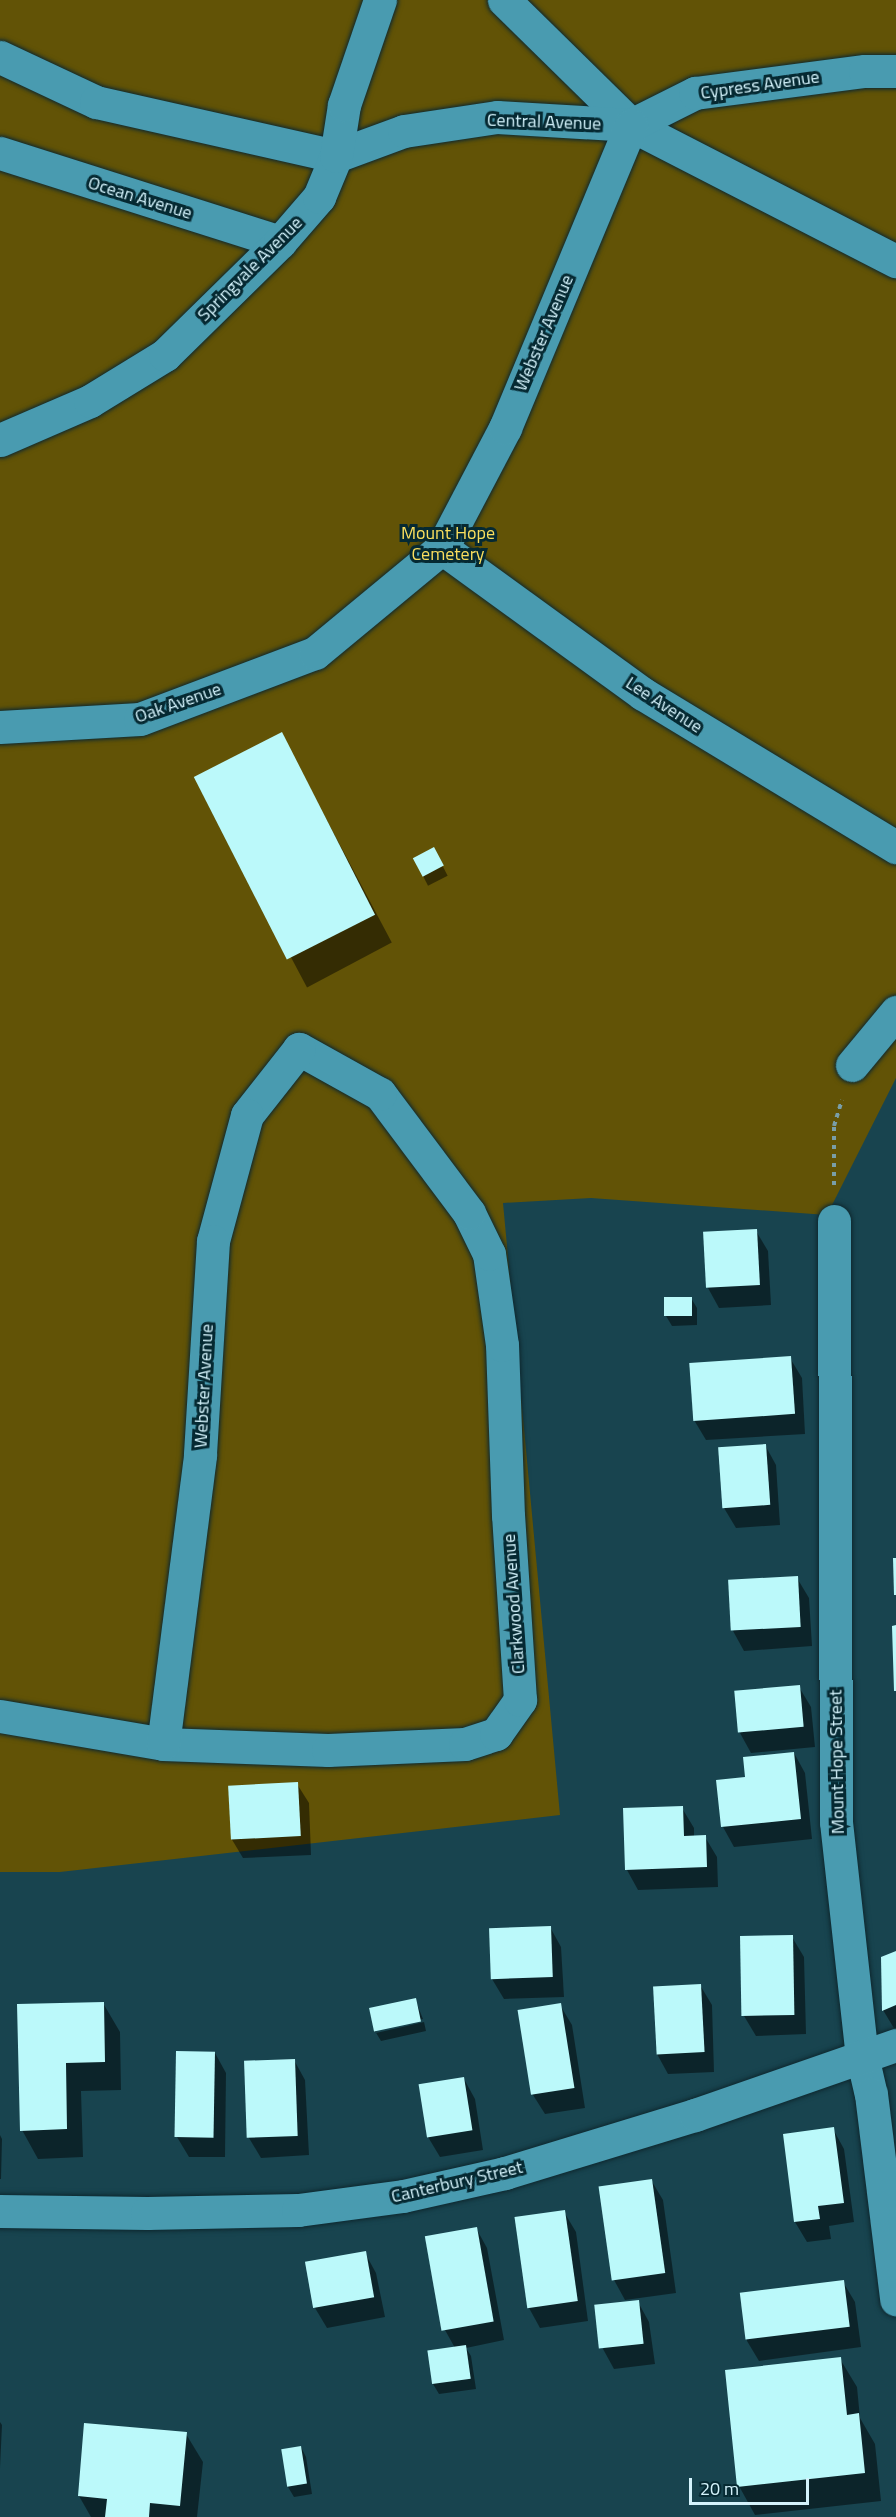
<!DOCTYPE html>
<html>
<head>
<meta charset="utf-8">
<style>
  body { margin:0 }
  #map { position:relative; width:896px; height:2517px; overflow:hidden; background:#18444f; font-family:"Titillium Web",sans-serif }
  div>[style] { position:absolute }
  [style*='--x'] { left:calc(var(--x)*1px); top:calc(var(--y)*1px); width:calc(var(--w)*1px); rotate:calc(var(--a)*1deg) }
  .green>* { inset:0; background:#625306 }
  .shadow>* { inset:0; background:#0007; transform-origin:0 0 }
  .building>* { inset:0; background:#bbf9fa; transform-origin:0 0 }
  .path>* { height:4px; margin-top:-2px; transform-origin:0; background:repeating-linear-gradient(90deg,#799ea8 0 4.5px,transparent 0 9px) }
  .roads { filter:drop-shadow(0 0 2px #0e282f) drop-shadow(0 0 2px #0e282f) }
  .minor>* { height:33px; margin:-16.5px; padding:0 16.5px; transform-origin:16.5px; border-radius:16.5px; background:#499bb0 }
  span { translate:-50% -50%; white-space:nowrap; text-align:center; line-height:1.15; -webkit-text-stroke:6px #052932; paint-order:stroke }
  .street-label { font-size:18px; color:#d4f3fc }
  .park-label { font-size:18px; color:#fbdf5e }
  .scale { position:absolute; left:689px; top:2478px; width:120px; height:27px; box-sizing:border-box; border:3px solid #d4f3fc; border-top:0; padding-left:8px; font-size:18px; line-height:21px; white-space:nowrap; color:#d4f3fc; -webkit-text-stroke:4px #052932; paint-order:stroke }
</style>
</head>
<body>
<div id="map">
  <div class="green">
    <i style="clip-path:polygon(0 0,896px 0,896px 1078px,827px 1215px,591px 1198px,503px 1203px,560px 1815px,60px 1872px,0 1872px)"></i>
  </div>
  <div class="shadow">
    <i style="left:281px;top:734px;width:236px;height:96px;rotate:62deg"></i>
    <i style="left:434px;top:849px;width:30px;height:22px;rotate:63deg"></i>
    <i style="clip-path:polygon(756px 1231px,768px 1251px,771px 1305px,719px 1308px,708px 1288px)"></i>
    <i style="clip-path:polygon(691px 1298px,697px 1308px,697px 1325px,672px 1326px,666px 1316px)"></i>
    <i style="clip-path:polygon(790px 1358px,802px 1378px,805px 1434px,706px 1440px,694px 1420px)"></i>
    <i style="clip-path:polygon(765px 1445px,776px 1465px,780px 1525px,736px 1528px,724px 1508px)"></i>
    <i style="clip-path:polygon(797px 1578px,809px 1598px,812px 1646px,744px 1651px,733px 1631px)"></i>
    <i style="clip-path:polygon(799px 1687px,811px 1707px,815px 1747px,751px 1753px,740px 1733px)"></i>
    <i style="clip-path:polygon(794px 1753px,805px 1773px,812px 1839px,734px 1847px,723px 1827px,747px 1778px)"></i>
    <i style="clip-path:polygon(297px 1784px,309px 1803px,311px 1855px,243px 1858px,231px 1838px)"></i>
    <i style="clip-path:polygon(682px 1808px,694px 1828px,694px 1837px,705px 1837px,717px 1857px,718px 1887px,638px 1890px,627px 1870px)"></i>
    <i style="clip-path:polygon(550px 1927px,561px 1947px,564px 1997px,504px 1999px,492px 1979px)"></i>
    <i style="clip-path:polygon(792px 1937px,804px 1957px,806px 2034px,756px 2036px,744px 2016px)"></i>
    <i style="clip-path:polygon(896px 1953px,896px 2029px,895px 2030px,883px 2010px)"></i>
    <i style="clip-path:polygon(700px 1985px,712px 2005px,714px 2072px,668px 2074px,657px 2054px)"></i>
    <i style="clip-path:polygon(415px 1999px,423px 2019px,376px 2030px,376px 2033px,424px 2022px,426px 2031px,381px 2041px,375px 2031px,370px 2009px)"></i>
    <i style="clip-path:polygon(103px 2003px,120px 2032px,121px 2090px,81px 2091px,83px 2157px,38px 2159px,22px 2130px)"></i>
    <i style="clip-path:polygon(560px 2005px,572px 2025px,585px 2108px,545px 2114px,533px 2095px)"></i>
    <i style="clip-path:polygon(215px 2053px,226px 2073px,225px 2157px,189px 2157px,177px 2137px)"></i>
    <i style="clip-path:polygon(294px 2060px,305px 2080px,309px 2155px,261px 2158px,249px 2138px)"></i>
    <i style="clip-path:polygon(464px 2079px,475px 2099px,483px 2150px,440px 2157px,428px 2137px)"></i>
    <i style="clip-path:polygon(833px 2129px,844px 2149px,854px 2222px,829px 2226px,831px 2239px,807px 2242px,795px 2222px,785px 2135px)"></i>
    <i style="clip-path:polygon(0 2135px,2px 2139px,1px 2179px,0 2179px)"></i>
    <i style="clip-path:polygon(651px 2180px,663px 2200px,676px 2293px,625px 2300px,614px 2280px,600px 2187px)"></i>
    <i style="clip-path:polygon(564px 2212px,576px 2232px,588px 2321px,540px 2328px,529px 2308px,516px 2219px)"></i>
    <i style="clip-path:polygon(476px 2228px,487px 2248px,504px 2340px,466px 2348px,471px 2356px,476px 2389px,439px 2394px,433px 2384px,455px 2348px,445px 2330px,427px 2237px)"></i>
    <i style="clip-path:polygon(365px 2253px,376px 2273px,385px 2317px,327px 2328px,315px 2308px)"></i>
    <i style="clip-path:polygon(843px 2282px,855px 2302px,861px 2347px,759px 2361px,747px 2341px,742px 2295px)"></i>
    <i style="clip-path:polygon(638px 2302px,649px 2322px,655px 2364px,614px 2369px,603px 2349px)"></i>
    <i style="clip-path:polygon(840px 2359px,857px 2387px,860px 2418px,875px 2444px,881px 2501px,755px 2515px,739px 2486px)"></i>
    <i style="clip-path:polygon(0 2422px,2px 2425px,0 2468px)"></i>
    <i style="clip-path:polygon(186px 2434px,203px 2462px,197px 2517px,91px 2517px,79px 2496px)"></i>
    <i style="clip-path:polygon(301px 2447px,306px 2457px,312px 2494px,294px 2497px,288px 2487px)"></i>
  </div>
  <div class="building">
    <i style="left:282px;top:732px;width:205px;height:99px;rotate:63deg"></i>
    <i style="left:434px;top:847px;width:21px;height:24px;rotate:62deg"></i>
    <i style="left:757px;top:1229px;width:56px;height:54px;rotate:87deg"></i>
    <i style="left:664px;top:1297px;width:28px;height:19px"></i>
    <i style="left:791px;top:1356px;width:58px;height:102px;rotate:86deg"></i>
    <i style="left:766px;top:1444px;width:61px;height:48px;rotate:86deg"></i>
    <i style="clip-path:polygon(893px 1558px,896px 1558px,896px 1595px,894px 1595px)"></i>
    <i style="left:798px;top:1576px;width:51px;height:70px;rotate:87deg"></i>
    <i style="clip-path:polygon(896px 1625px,896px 1691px,894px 1691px,892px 1626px)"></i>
    <i style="left:800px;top:1685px;width:42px;height:66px;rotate:85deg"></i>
    <i style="clip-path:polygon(794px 1752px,801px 1819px,721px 1827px,716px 1780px,745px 1777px,743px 1757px)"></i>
    <i style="left:298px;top:1782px;width:54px;height:70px;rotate:87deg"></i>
    <i style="clip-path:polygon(683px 1806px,684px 1836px,706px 1835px,707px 1867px,625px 1870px,623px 1808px)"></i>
    <i style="left:551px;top:1926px;width:51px;height:62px;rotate:88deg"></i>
    <i style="left:793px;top:1935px;width:80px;height:53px;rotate:89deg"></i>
    <i style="clip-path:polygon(896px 1951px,896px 2005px,882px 2011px,881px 1957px)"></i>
    <i style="left:701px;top:1984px;width:68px;height:48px;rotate:87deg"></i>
    <i style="left:416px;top:1998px;width:24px;height:48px;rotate:78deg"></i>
    <i style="clip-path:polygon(104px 2002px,105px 2062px,66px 2063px,67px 2129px,20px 2131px,17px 2004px)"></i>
    <i style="left:561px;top:2003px;width:86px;height:44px;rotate:81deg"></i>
    <i style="left:176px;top:2051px;width:39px;height:86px;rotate:1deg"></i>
    <i style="left:295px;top:2059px;width:77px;height:51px;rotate:88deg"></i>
    <i style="left:464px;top:2077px;width:54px;height:46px;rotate:81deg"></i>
    <i style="clip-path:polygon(834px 2127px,844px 2203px,818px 2206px,820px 2219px,794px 2222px,783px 2134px)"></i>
    <i style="left:652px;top:2179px;width:95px;height:54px;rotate:82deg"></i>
    <i style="left:565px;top:2210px;width:92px;height:51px;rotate:82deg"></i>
    <i style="left:477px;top:2227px;width:96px;height:53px;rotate:80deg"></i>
    <i style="left:366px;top:2251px;width:47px;height:62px;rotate:80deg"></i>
    <i style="left:844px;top:2280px;width:47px;height:105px;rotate:83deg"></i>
    <i style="left:639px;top:2300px;width:44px;height:45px;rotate:84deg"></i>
    <i style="left:466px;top:2345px;width:34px;height:39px;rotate:82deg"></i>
    <i style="clip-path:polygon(841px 2357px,847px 2415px,859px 2413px,865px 2473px,737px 2487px,725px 2370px)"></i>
    <i style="clip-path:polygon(84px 2423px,187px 2432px,180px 2506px,150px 2503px,149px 2517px,105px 2517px,107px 2499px,78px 2496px)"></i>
    <i style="left:301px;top:2446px;width:38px;height:20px;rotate:81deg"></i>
  </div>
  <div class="path">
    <i style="--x:834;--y:1185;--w:59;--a:-90"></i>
    <i style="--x:834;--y:1126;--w:27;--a:-73"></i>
  </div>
  <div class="roads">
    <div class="minor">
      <i style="--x:504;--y:0;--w:178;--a:44.5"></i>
      <i style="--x:0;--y:57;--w:106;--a:25.1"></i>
      <i style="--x:96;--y:102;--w:246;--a:12.7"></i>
      <i style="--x:336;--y:156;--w:72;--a:-20.2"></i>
      <i style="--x:404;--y:131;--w:94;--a:-8.6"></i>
      <i style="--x:497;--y:117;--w:134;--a:3.4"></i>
      <i style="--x:631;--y:125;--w:298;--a:27.2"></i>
      <i style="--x:631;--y:125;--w:72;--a:-26.6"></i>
      <i style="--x:695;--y:93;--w:171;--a:-7.4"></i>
      <i style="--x:865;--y:71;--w:31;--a:0"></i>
      <i style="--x:0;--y:153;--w:294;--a:17.6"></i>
      <i style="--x:0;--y:440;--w:98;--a:-23.4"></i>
      <i style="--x:90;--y:401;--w:88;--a:-31.5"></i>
      <i style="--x:165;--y:355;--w:161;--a:-44.5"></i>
      <i style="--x:280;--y:242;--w:60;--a:-49.1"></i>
      <i style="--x:319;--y:197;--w:44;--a:-67.5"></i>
      <i style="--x:336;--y:156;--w:52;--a:-81.1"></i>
      <i style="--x:344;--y:105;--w:111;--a:-71.1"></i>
      <i style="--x:442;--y:548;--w:248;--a:36"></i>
      <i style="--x:643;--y:694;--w:296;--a:31.2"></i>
      <i style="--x:0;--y:727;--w:140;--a:-3.3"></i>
      <i style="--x:140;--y:719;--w:187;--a:-20.7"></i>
      <i style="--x:315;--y:653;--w:165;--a:-39.6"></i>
      <i style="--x:442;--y:548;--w:136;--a:-62.3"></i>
      <i style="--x:505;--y:428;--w:328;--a:-67.4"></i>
      <i style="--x:852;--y:1065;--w:69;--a:-50.3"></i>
      <i style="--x:834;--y:1221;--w:601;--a:89.81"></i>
      <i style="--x:836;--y:1822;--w:235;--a:83.7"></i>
      <i style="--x:862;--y:2056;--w:39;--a:77"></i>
      <i style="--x:871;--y:2094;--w:207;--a:83"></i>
      <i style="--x:0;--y:1716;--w:165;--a:9.7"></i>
      <i style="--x:163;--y:1744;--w:165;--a:2.1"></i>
      <i style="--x:328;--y:1750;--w:137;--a:-2.5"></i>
      <i style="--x:465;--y:1744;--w:33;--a:-18"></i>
      <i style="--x:496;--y:1734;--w:42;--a:-54.8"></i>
      <i style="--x:520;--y:1700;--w:184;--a:-93.7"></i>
      <i style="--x:508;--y:1516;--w:171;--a:-92"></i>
      <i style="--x:502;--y:1345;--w:92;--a:-98.1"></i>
      <i style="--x:489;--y:1254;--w:46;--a:-116"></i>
      <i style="--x:469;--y:1213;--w:149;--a:-126.8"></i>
      <i style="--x:380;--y:1094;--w:93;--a:-150.9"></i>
      <i style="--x:299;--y:1049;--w:84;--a:128.2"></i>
      <i style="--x:247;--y:1115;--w:131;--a:105.1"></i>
      <i style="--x:213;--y:1241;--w:215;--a:93.5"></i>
      <i style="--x:200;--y:1456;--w:290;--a:97.3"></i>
      <i style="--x:0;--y:2211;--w:147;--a:0.8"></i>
      <i style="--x:147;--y:2213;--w:151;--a:-1.1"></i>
      <i style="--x:298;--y:2210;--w:106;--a:-7.6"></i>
      <i style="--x:403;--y:2196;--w:105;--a:-12.7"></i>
      <i style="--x:505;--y:2173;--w:199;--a:-17"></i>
      <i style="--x:695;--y:2115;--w:213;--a:-19.2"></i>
    </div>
  </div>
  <div class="street-label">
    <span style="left:760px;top:85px;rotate:-8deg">Cypress Avenue</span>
    <span style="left:544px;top:122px;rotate:2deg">Central Avenue</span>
    <span style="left:140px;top:198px;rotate:17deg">Ocean Avenue</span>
    <span style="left:250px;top:269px;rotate:-45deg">Springvale Avenue</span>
    <span style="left:544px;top:333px;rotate:-67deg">Webster Avenue</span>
    <span style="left:178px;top:703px;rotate:-19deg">Oak Avenue</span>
    <span style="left:664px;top:705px;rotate:33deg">Lee Avenue</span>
    <span style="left:204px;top:1386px;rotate:-87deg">Webster Avenue</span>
    <span style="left:514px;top:1604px;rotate:-94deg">Clarkwood Avenue</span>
    <span style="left:837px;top:1762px;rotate:-91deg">Mount Hope Street</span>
    <span style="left:457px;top:2182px;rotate:-13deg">Canterbury Street</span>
  </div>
  <div class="park-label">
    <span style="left:448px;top:544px">Mount Hope<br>Cemetery</span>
  </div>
  <div class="scale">20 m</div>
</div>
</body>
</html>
